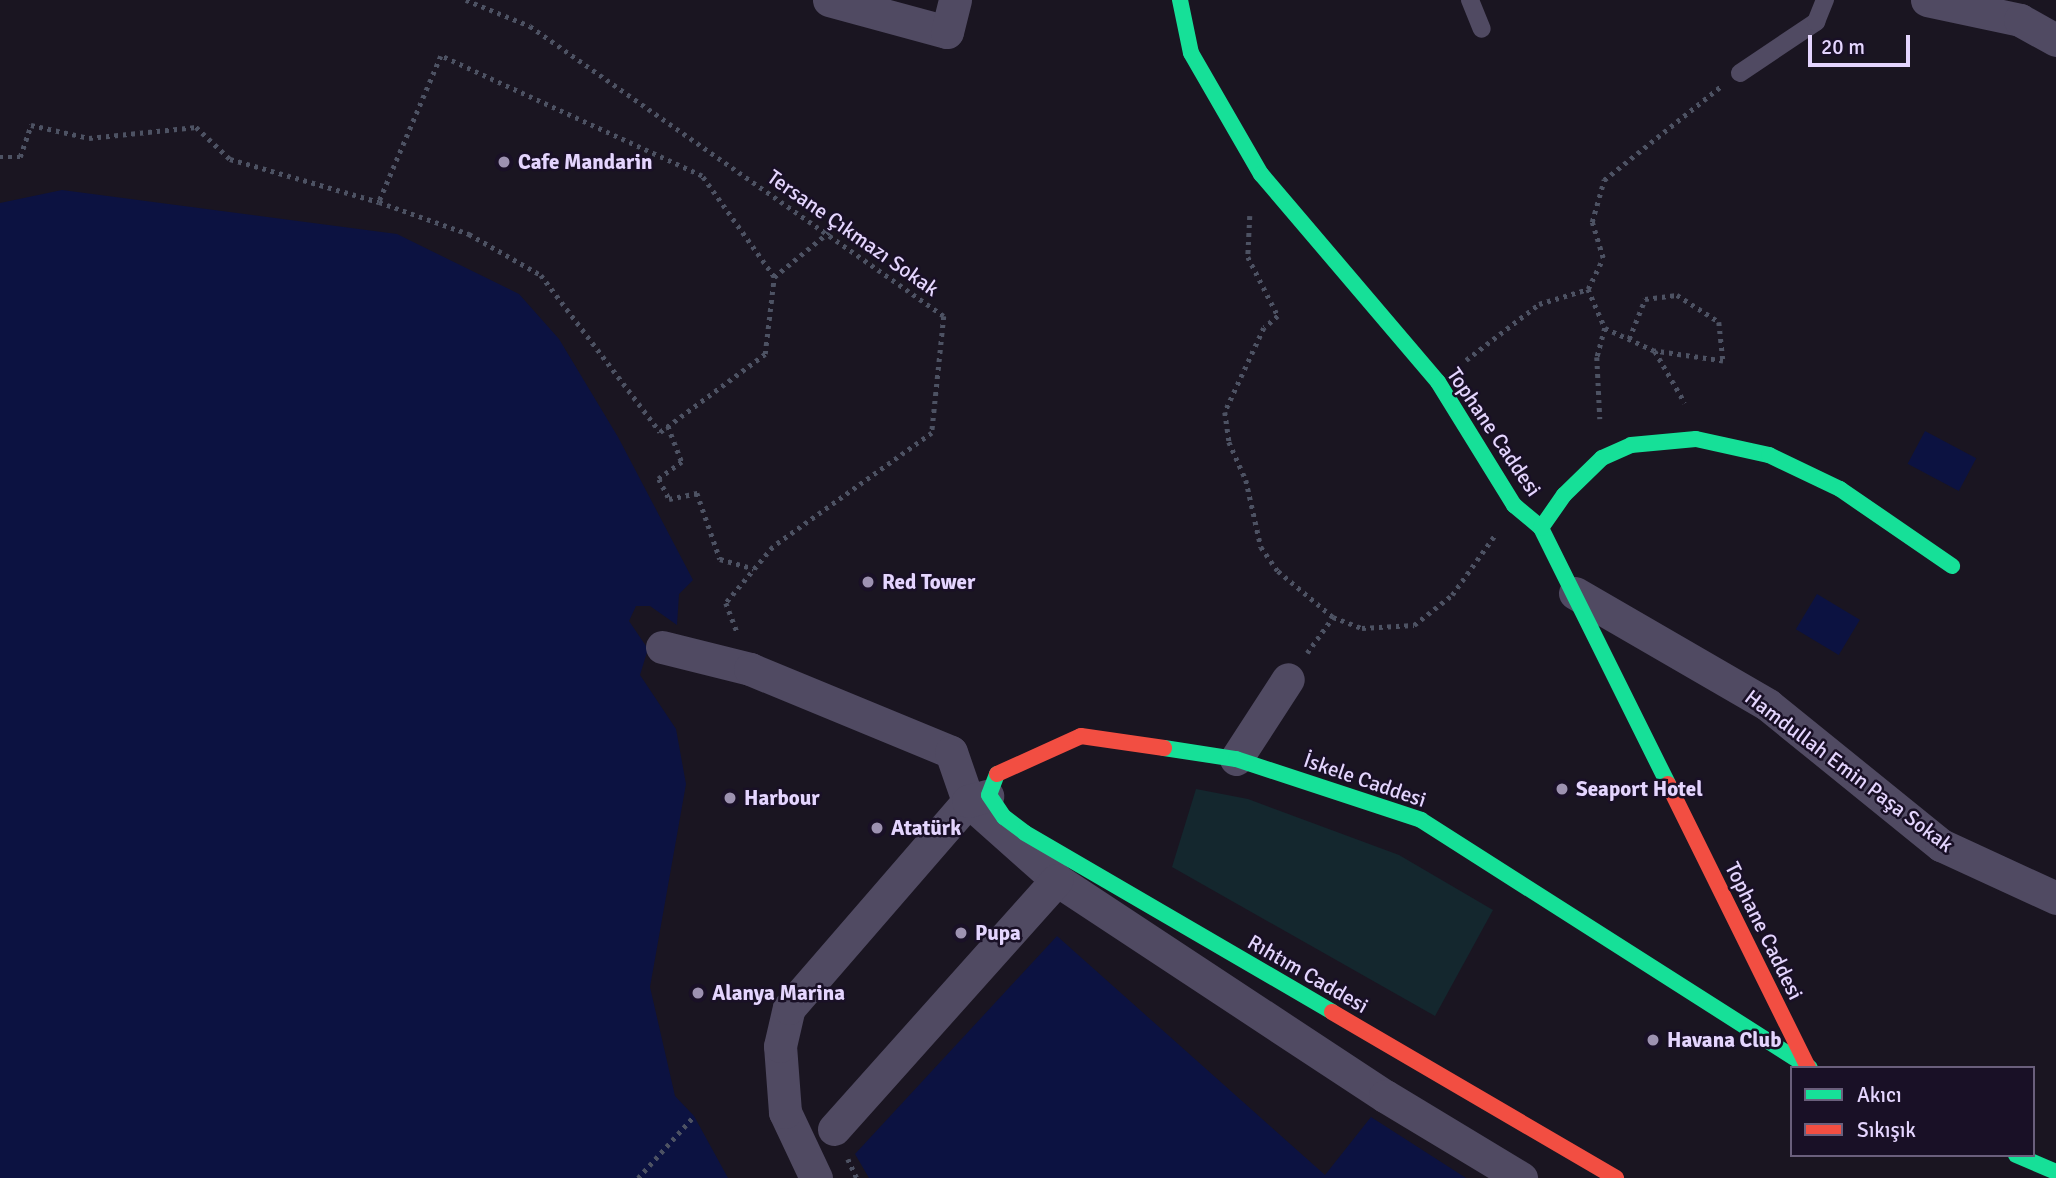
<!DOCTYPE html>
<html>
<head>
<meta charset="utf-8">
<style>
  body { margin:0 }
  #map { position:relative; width:2056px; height:1178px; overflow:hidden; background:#1a1521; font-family:Signika,sans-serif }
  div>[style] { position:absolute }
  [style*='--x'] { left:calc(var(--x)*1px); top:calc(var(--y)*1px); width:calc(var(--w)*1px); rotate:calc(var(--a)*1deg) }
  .green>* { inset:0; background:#14272e }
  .water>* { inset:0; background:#0c1241; transform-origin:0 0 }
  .path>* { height:4.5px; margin-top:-2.25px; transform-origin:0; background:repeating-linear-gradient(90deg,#4d5263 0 3.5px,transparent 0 8.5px) }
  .lane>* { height:18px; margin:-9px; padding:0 9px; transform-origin:9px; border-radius:9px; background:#504a62 }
  .street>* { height:33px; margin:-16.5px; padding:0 16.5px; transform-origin:16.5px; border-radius:16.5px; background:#504a62 }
  .fast>* { height:16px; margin:-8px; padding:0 8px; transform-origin:8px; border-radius:8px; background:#16e098 }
  .jam>* { height:16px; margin:-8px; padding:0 8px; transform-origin:8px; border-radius:8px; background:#f24e42 }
  .dots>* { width:19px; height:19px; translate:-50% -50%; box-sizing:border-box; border:4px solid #191026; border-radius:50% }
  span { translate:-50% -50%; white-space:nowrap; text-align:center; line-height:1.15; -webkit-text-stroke:5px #191026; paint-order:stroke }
  .poi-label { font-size:21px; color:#e4d5fe; font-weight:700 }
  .left { translate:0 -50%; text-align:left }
  .street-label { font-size:21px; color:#e4d5fe }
  .legend { position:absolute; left:1790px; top:1066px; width:245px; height:91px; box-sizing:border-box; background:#191026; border:2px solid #6a5f7c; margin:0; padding:9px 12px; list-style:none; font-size:21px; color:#e4d5fe }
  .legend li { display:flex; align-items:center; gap:14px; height:35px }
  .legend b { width:35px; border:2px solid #6a5f7c }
  .scale { position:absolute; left:1808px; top:35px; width:102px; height:32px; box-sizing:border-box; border:4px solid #e4d5fe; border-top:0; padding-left:9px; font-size:21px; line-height:24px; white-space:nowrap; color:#e4d5fe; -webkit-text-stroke:5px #191026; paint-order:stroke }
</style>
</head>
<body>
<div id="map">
  <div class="green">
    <i style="clip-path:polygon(1196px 789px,1248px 799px,1399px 855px,1493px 910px,1435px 1016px,1172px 867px)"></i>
  </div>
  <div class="water">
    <i style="clip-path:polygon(62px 190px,397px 234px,519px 294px,559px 339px,618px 437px,693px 580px,679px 594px,677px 625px,650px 606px,636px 606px,629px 621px,648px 649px,640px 675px,676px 729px,686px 784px,650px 987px,675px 1096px,694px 1116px,728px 1178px,0 1178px,0 203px)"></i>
    <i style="left:1925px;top:431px;width:58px;height:37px;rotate:28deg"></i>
    <i style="left:1817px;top:594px;width:50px;height:41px;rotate:31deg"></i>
    <i style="clip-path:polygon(1057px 936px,1325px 1175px,1371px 1117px,1466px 1178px,869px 1178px,855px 1154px)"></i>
  </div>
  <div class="path">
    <i style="--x:466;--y:0;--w:69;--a:22.1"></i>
    <i style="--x:530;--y:26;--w:505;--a:35.01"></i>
    <i style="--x:944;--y:316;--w:118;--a:95.9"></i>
    <i style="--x:932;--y:433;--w:196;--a:144.4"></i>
    <i style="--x:773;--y:547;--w:73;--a:130"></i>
    <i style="--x:726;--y:603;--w:31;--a:69"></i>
    <i style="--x:0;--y:157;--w:20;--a:0"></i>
    <i style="--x:20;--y:157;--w:34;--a:-71"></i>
    <i style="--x:31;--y:125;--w:59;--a:12.6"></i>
    <i style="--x:89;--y:138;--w:108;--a:-5.9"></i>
    <i style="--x:196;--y:127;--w:47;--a:43.3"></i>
    <i style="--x:230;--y:159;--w:155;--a:16.1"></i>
    <i style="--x:1250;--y:216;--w:41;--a:92.8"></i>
    <i style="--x:1248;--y:257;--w:66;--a:63"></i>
    <i style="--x:1278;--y:316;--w:18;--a:139"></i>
    <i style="--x:1264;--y:328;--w:93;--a:114.9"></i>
    <i style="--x:1225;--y:412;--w:30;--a:82"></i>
    <i style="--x:1229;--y:442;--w:42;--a:65.9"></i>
    <i style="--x:1246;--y:480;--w:69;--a:77.4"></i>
    <i style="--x:1261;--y:547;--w:29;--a:55"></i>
    <i style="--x:1278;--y:571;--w:72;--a:39.9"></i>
    <i style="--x:1333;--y:617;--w:31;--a:21"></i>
    <i style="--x:1362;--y:628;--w:52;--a:-3.3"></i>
    <i style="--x:1414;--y:625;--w:48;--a:-38.3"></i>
    <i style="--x:1452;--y:595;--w:74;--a:-54.4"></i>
    <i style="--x:774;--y:277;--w:124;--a:-125.5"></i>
    <i style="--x:702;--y:176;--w:287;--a:-155.3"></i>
    <i style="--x:441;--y:56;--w:159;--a:113"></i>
    <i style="--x:379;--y:202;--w:96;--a:19.6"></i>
    <i style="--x:469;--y:234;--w:83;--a:29.7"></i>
    <i style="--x:541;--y:275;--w:197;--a:52.8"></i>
    <i style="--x:660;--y:432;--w:131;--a:-36.6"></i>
    <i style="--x:765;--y:354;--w:78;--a:-83.3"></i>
    <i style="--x:774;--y:277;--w:71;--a:-39.3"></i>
    <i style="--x:1588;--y:289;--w:43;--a:66.4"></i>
    <i style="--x:1605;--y:328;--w:30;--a:105"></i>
    <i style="--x:1597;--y:357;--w:62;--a:87.2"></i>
    <i style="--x:1605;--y:328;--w:55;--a:24.7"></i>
    <i style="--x:1655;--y:351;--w:60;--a:60"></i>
    <i style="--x:1629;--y:339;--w:43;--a:-68.2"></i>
    <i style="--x:1645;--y:299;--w:32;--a:-7"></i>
    <i style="--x:1677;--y:295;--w:50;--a:32.7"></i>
    <i style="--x:1719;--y:322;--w:39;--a:84"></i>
    <i style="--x:1723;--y:361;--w:69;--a:-171.6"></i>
    <i style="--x:1466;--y:360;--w:92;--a:-37.5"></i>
    <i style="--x:1539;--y:304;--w:51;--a:-17"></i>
    <i style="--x:1588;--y:289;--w:34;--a:-64"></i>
    <i style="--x:1603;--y:258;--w:38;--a:-107"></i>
    <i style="--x:1592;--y:222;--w:44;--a:-74.1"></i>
    <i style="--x:1604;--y:180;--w:149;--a:-38.7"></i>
    <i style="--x:668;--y:426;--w:39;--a:69"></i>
    <i style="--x:682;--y:462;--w:29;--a:144"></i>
    <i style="--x:659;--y:479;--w:22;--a:63"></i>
    <i style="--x:669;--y:499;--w:29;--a:-12"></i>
    <i style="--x:697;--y:493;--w:70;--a:70.8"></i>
    <i style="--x:720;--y:559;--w:35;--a:16"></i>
    <i style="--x:1307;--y:653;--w:44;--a:-54.2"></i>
    <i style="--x:848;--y:1159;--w:21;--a:65"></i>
    <i style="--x:638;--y:1178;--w:84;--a:-47.9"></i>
  </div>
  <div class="lane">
    <i style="--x:1470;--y:0;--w:31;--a:68"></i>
    <i style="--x:1740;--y:73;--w:92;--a:-33.9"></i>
    <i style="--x:1816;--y:22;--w:24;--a:-68"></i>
  </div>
  <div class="street">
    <i style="--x:829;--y:0;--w:122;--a:15.2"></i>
    <i style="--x:947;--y:32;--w:33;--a:-76"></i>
    <i style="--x:1927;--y:0;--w:95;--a:12.1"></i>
    <i style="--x:2020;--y:20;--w:41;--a:29.1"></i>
    <i style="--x:1575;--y:593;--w:223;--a:30.1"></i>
    <i style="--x:1768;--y:705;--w:223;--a:39"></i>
    <i style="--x:1941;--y:845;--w:127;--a:24.7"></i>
    <i style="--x:662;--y:647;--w:91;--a:14"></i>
    <i style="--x:750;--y:669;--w:217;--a:22.4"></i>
    <i style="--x:951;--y:752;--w:52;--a:70.9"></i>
    <i style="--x:968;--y:801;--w:119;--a:41.6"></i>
    <i style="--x:1057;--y:880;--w:393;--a:33.4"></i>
    <i style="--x:1385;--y:1096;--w:159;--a:31.1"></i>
    <i style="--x:1236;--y:759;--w:95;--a:-57"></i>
    <i style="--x:834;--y:1129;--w:334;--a:-48.2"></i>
    <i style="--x:816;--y:1178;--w:73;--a:-115.2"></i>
    <i style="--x:785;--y:1112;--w:66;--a:-94.3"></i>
    <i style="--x:780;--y:1046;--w:39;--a:-77"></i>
    <i style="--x:789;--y:1008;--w:274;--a:-49.1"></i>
    <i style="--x:968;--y:801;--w:20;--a:-15"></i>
  </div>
  <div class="fast">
    <i style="--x:1180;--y:0;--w:54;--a:78.3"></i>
    <i style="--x:1191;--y:53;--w:140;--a:60"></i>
    <i style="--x:1261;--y:174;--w:273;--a:49.6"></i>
    <i style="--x:1438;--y:382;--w:145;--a:58.3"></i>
    <i style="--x:1514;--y:505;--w:35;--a:40"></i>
    <i style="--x:1541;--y:528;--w:286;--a:63.6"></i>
    <i style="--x:1541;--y:528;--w:40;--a:-55.1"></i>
    <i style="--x:1564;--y:495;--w:53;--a:-44.2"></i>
    <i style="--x:1602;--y:458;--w:32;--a:-24"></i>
    <i style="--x:1631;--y:445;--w:65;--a:-5.3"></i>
    <i style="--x:1696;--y:439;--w:75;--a:12.4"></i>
    <i style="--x:1769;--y:455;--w:79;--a:25.6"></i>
    <i style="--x:1840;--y:489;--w:136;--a:34.5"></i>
    <i style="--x:1164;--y:748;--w:73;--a:8.7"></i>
    <i style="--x:1236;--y:759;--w:195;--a:18.2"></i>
    <i style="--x:1421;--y:820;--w:461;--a:32.5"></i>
    <i style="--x:997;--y:774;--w:22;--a:111"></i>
    <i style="--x:989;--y:795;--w:27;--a:56"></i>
    <i style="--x:1004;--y:817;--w:26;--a:37"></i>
    <i style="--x:1025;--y:833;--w:355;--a:30.2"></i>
    <i style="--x:2016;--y:1155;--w:43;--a:23"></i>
  </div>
  <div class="jam">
    <i style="--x:997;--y:774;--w:92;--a:-24.3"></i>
    <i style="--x:1081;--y:736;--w:84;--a:8.2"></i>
    <i style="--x:1668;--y:784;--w:316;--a:63.7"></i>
    <i style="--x:1332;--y:1012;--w:329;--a:30.3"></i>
  </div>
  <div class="dots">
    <i style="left:504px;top:162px;background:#9d92b1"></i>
    <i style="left:868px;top:582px;background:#9d92b1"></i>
    <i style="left:1562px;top:789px;background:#9d92b1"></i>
    <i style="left:730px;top:798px;background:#9d92b1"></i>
    <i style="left:877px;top:828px;background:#9d92b1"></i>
    <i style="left:961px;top:933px;background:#9d92b1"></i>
    <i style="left:698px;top:993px;background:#9d92b1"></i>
    <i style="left:1653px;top:1040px;background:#9d92b1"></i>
  </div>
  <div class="poi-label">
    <span class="left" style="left:518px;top:162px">Cafe Mandarin</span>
    <span class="left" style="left:882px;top:582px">Red Tower</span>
    <span class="left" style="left:1576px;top:789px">Seaport Hotel</span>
    <span class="left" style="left:744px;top:798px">Harbour</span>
    <span class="left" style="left:891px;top:828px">Atatürk</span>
    <span class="left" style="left:975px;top:933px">Pupa</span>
    <span class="left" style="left:712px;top:993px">Alanya Marina</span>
    <span class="left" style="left:1667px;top:1040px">Havana Club</span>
  </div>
  <div class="street-label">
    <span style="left:853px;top:233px;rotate:35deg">Tersane Çıkmazı Sokak</span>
    <span style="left:1494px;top:432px;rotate:56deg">Tophane Caddesi</span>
    <span style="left:1849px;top:771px;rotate:37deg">Hamdullah Emin Paşa Sokak</span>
    <span style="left:1365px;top:780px;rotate:19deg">İskele Caddesi</span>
    <span style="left:1764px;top:931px;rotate:64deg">Tophane Caddesi</span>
    <span style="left:1308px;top:974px;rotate:30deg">Rıhtım Caddesi</span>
  </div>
  <ul class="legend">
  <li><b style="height:9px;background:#16e098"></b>Akıcı</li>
  <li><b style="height:9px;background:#f24e42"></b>Sıkışık</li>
  </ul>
  <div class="scale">20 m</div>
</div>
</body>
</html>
